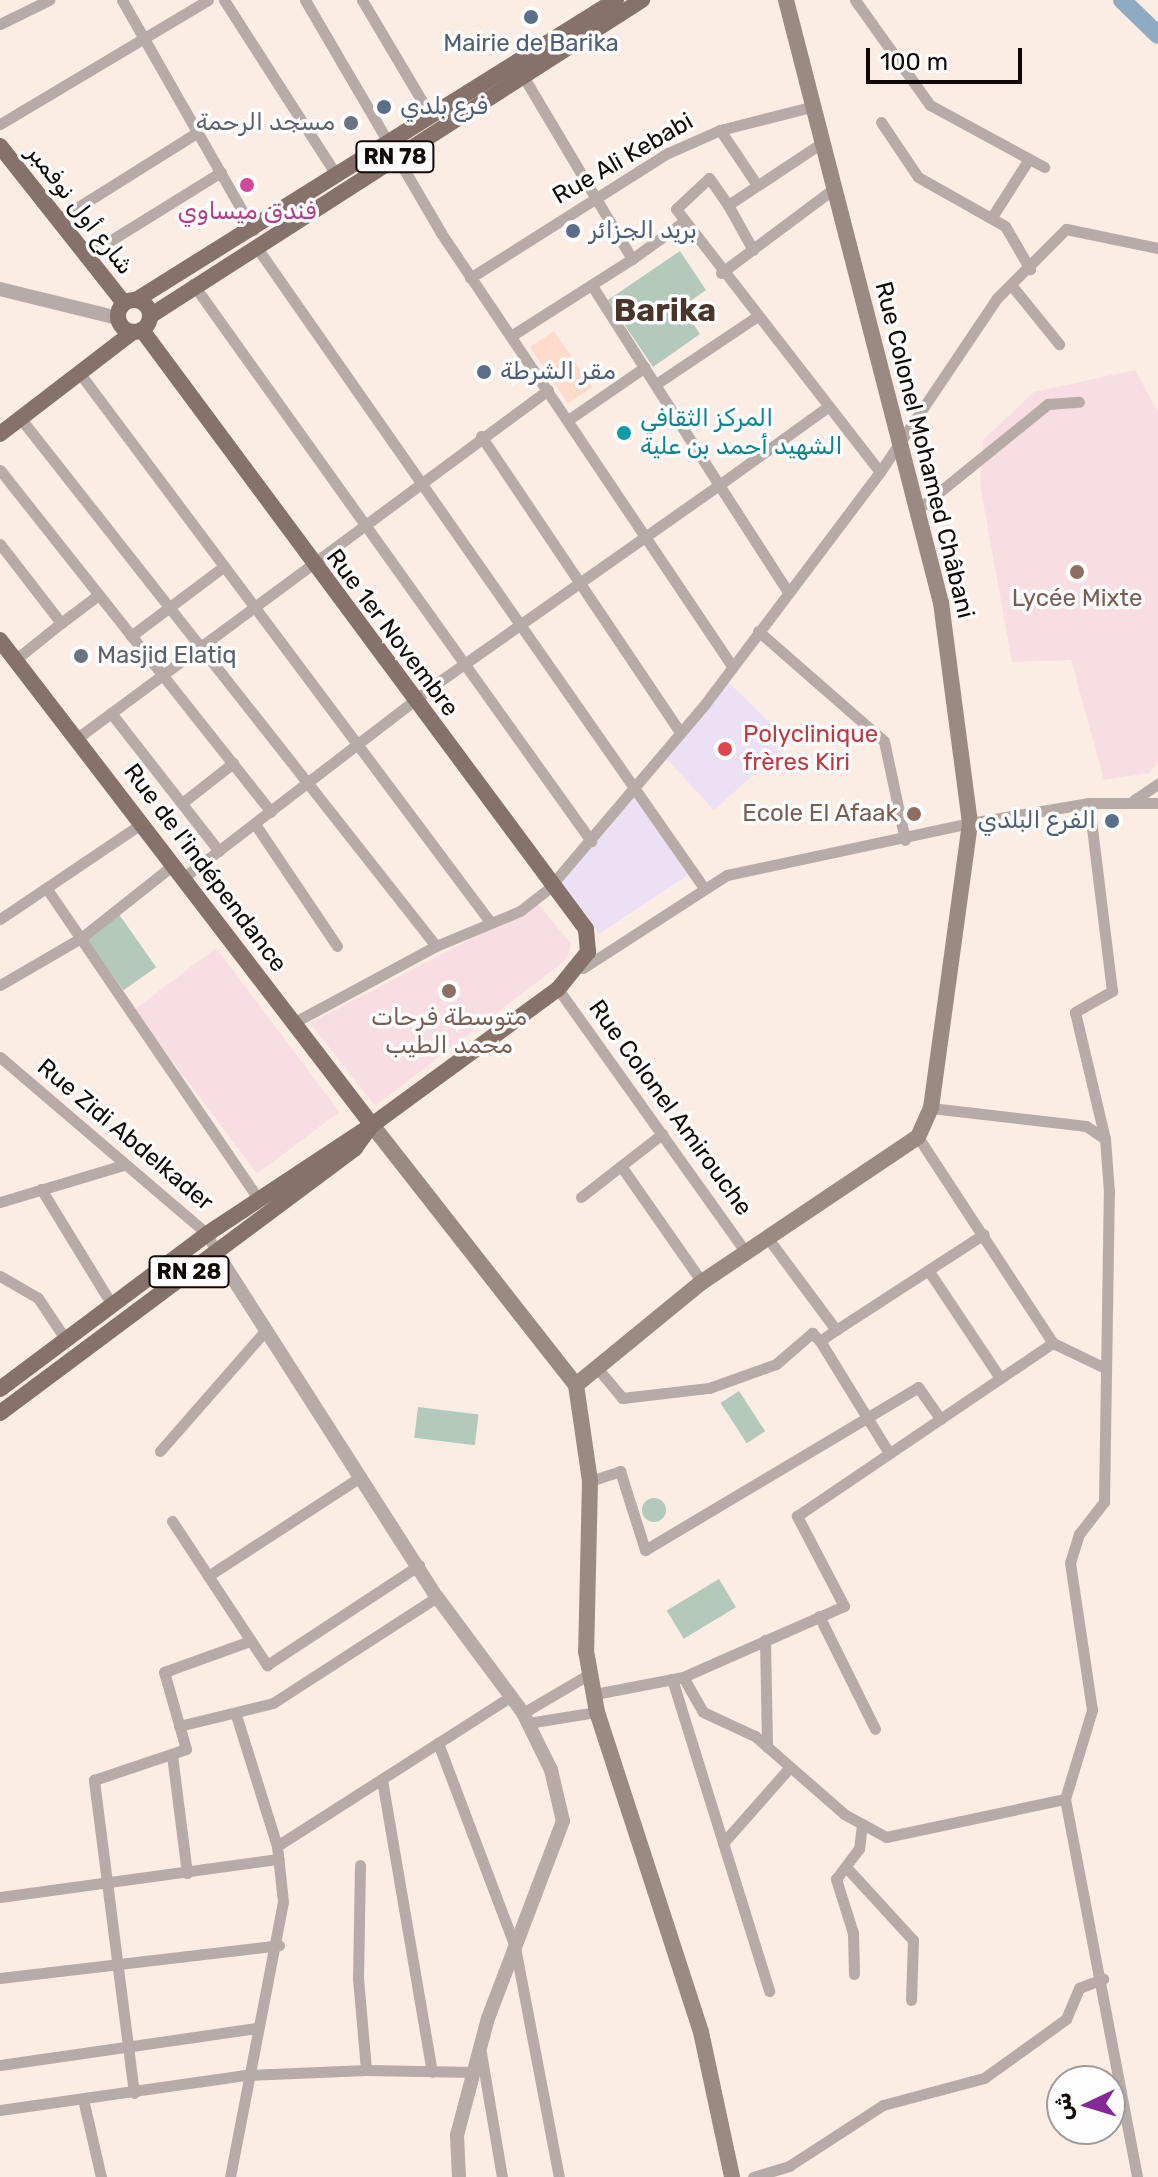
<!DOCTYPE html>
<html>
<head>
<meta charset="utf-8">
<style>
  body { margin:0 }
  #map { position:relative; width:1158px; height:2177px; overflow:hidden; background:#fbece4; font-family:Rubik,Cairo,sans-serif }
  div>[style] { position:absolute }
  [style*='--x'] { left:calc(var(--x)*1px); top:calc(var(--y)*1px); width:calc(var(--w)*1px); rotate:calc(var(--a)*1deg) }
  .built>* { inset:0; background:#fcdbcb; transform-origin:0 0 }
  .education>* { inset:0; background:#f8dee3; transform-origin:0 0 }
  .medical>* { inset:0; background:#ece0f4 }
  .green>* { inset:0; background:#b3c9bb; transform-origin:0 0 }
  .round { border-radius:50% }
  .river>* { height:18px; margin:-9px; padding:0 9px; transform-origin:9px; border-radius:9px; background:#8fabc3 }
  .minor>* { height:11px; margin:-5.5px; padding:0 5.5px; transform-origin:5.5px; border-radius:5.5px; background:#b6aba6 }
  .tertiary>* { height:14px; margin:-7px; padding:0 7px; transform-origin:7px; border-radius:7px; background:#b6aba6 }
  .secondary>* { height:16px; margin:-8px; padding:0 8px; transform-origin:8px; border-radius:8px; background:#9a8a83 }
  .primary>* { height:16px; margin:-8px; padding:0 8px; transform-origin:8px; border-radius:8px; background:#86726a }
  .primary>.ring { margin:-8px; padding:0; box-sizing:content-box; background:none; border:16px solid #86726a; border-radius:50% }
  .dots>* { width:22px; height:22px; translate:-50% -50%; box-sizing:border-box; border:4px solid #fdfdfd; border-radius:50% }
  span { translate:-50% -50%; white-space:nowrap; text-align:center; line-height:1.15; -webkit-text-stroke:7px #fdfdfd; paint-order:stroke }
  .shield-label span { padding:2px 6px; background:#fdfdfd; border:2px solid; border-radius:6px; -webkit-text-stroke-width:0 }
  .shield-label { font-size:22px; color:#110906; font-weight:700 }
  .service-label { font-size:24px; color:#4e5e75 }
  .left { translate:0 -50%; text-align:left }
  .right { translate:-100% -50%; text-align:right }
  .worship-label { font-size:24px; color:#5b616d }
  .street-label { font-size:24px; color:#110906 }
  .hotel-label { font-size:24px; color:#b23c85 }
  .culture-label { font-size:24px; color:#0d838f }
  .education-label { font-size:24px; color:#785e54 }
  .health-label { font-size:24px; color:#be3a42 }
  .district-label { font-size:32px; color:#49352c; font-weight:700 }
  .north { position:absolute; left:1046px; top:2065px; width:80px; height:80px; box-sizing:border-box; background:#fdfdfd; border:2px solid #9f9b9a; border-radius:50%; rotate:266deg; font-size:22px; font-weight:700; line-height:32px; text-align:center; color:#110906 }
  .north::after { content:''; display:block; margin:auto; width:28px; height:36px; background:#842996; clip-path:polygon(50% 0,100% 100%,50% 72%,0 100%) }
  .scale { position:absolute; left:866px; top:48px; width:156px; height:36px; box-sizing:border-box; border:4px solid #110906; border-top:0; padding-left:10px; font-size:24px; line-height:28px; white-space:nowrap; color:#110906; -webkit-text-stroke:6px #fdfdfd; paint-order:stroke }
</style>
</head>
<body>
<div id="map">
  <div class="built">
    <i style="left:554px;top:331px;width:68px;height:29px;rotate:56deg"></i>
  </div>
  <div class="education">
    <i style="clip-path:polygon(1135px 370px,1158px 412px,1158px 763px,1149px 773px,1104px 780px,1071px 660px,1012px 662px,980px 485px,983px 440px,1034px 392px)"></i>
    <i style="clip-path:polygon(538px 904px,571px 944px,567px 959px,375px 1106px,310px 1023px)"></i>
    <i style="left:216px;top:948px;width:205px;height:103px;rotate:53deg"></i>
  </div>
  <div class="medical">
    <i style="clip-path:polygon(723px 677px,790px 742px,714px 810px,663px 755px)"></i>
    <i style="clip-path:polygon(633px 795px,688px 875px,599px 934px,557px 884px)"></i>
  </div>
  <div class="green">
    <i style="clip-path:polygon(680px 251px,706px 290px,682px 307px,700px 334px,653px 367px,608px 300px)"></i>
    <i style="left:116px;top:910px;width:70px;height:40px;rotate:55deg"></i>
    <i style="left:739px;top:1391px;width:48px;height:22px;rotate:57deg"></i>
    <i style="left:418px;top:1407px;width:61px;height:31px;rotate:7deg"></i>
    <i class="round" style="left:642px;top:1498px;width:24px;height:24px"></i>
    <i style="left:719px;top:1579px;width:33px;height:61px;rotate:59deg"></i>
  </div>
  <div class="river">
    <i style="--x:1122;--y:0;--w:50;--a:44.2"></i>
  </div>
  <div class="minor">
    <i style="--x:122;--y:0;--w:265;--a:60.3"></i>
    <i style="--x:224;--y:0;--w:209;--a:57.3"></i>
    <i style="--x:305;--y:0;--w:270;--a:59.7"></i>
    <i style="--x:441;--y:233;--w:522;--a:56.1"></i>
    <i style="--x:362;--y:0;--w:135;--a:59.3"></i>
    <i style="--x:855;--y:0;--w:129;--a:54.5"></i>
    <i style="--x:930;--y:105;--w:130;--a:28.5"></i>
    <i style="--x:0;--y:24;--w:55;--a:-26.1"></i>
    <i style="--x:520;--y:71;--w:219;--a:59.2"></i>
    <i style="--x:632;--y:259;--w:62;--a:-35.8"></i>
    <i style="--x:881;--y:122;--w:66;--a:56.1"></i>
    <i style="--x:918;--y:177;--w:100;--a:29.4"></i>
    <i style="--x:1005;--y:226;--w:50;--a:59.8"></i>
    <i style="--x:0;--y:124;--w:242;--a:-30.8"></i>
    <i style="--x:720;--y:130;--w:66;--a:56.1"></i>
    <i style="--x:728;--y:205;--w:33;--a:-125"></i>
    <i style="--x:709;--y:178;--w:45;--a:136.8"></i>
    <i style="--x:676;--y:209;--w:333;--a:52.2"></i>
    <i style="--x:992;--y:217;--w:69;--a:-57.5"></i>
    <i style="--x:56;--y:221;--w:168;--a:-32.1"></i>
    <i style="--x:255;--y:245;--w:781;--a:55.07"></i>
    <i style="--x:753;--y:250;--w:51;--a:-119.1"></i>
    <i style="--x:728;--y:205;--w:110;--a:-33.5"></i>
    <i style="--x:84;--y:257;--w:161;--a:-31.8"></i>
    <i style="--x:721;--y:273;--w:139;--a:-36.8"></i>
    <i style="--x:470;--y:278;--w:234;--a:-32.3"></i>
    <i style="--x:668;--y:153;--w:57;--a:-23.9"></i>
    <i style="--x:720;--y:130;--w:94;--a:-14.2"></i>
    <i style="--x:193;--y:284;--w:685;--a:54.45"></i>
    <i style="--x:1012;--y:286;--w:75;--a:51"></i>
    <i style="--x:511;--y:336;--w:143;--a:-32.5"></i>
    <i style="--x:81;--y:375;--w:684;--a:53.2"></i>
    <i style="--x:656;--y:384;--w:120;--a:-33.8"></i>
    <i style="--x:21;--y:419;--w:671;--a:51.78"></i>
    <i style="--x:568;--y:420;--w:93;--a:-34.5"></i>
    <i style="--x:481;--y:436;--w:355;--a:56.1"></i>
    <i style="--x:0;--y:470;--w:436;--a:51.6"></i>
    <i style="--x:917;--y:510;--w:169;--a:-39"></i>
    <i style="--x:1048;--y:404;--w:31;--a:-4"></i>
    <i style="--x:0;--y:544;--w:100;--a:52.3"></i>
    <i style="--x:61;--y:623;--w:45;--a:-36.9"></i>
    <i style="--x:788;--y:592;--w:127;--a:-122.8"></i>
    <i style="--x:719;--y:485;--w:132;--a:-35.7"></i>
    <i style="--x:758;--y:631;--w:167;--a:41.1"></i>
    <i style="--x:884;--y:741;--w:101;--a:78"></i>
    <i style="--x:131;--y:636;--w:114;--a:-36.8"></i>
    <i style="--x:15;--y:660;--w:59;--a:-38.8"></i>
    <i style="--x:111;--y:713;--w:175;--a:52"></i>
    <i style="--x:76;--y:739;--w:587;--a:-36.48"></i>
    <i style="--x:1134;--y:800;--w:29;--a:-34"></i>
    <i style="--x:182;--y:803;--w:65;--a:-38.1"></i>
    <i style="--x:255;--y:824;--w:147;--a:56.1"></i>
    <i style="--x:183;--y:878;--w:324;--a:-37.5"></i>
    <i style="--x:440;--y:681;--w:341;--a:-35.1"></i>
    <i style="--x:719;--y:485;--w:236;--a:-122.5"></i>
    <i style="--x:47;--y:889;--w:374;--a:55.7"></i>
    <i style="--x:0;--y:919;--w:170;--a:-34"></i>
    <i style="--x:583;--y:968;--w:171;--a:-32.9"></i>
    <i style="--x:727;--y:875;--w:249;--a:-12.1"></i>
    <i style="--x:970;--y:823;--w:121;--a:-9.5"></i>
    <i style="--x:1089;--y:803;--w:69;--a:0"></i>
    <i style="--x:0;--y:985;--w:94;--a:-30.1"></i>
    <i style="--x:81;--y:938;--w:117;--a:-38.4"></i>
    <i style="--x:558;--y:989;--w:324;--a:54.5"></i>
    <i style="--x:293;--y:1023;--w:162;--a:-28.3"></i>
    <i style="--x:436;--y:946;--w:91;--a:-22.6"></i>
    <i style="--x:520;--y:911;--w:37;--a:-38"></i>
    <i style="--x:549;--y:888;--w:241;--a:-49.7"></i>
    <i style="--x:705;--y:704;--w:291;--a:-53"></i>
    <i style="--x:880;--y:472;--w:210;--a:-56.1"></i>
    <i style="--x:997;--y:298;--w:98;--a:-45"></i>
    <i style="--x:1066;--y:229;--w:94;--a:11.7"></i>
    <i style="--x:0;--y:1057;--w:272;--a:40.5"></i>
    <i style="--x:207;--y:1234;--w:20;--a:63"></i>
    <i style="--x:931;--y:1108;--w:156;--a:6.6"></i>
    <i style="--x:1086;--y:1126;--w:23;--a:34"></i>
    <i style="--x:918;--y:1137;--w:246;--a:56.8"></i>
    <i style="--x:1053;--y:1343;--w:58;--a:25.7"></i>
    <i style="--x:621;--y:1166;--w:141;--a:55.1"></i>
    <i style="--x:41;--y:1189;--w:136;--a:58.5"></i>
    <i style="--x:581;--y:1197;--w:103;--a:-37.9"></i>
    <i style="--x:0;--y:1202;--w:128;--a:-16.7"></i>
    <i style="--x:767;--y:1237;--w:116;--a:53.4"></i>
    <i style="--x:836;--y:1330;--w:176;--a:-33"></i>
    <i style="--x:928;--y:1270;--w:130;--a:56.3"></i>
    <i style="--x:0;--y:1276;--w:44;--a:30.1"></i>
    <i style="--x:38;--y:1298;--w:50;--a:56.3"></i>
    <i style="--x:820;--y:1341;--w:132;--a:58.4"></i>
    <i style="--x:598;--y:1369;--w:38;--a:50"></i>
    <i style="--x:622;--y:1398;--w:88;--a:-6.6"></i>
    <i style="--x:709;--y:1388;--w:71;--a:-19.7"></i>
    <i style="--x:776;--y:1364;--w:48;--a:-40.7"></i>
    <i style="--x:812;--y:1333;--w:11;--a:45"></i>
    <i style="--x:820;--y:1341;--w:19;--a:-35"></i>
    <i style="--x:160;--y:1451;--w:159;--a:-48.8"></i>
    <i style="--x:590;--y:1481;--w:32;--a:-18"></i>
    <i style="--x:620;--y:1471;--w:83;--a:72.4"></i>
    <i style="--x:645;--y:1550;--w:318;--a:-30.8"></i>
    <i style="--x:918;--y:1387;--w:39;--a:55"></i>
    <i style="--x:172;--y:1521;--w:173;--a:56.6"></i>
    <i style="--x:267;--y:1665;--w:182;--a:-33.3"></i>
    <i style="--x:208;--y:1576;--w:180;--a:-33"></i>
    <i style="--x:819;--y:1616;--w:126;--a:63.6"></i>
    <i style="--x:765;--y:1640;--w:107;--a:88.9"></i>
    <i style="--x:683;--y:1677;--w:176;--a:-23.8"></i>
    <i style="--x:844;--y:1606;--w:102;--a:-117.6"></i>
    <i style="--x:797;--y:1516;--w:309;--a:-34.1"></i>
    <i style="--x:672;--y:1679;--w:327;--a:72.7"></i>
    <i style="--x:595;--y:1694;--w:90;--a:-10.9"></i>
    <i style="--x:683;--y:1677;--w:40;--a:60.3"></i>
    <i style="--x:703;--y:1712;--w:57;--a:24.8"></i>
    <i style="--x:755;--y:1736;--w:118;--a:41.2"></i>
    <i style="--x:844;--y:1814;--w:48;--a:28.7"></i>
    <i style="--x:886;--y:1837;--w:183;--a:-12"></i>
    <i style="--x:1065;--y:1799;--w:93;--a:-73.1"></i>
    <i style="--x:1092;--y:1710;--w:149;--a:-98.5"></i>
    <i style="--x:1070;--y:1563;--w:30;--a:-73"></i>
    <i style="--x:1079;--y:1534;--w:41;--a:-52"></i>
    <i style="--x:1104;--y:1502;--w:310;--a:-89.1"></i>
    <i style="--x:1109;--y:1192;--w:53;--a:-94.3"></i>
    <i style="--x:1105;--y:1139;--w:130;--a:-103.3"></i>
    <i style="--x:1075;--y:1012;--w:43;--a:-29.6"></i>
    <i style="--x:1112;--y:991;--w:189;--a:-97"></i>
    <i style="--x:523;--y:1713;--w:79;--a:-30.5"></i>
    <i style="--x:528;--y:1723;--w:70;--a:-9.1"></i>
    <i style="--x:179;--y:1726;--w:97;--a:-13.7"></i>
    <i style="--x:273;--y:1703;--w:195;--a:-32.9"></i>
    <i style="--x:438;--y:1743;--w:218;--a:69.3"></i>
    <i style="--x:515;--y:1947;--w:234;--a:79.2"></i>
    <i style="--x:172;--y:1755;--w:119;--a:82.8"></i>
    <i style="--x:382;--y:1780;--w:296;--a:80.3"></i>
    <i style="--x:1065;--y:1799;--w:385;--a:79.2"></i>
    <i style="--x:723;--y:1843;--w:101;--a:-48.6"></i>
    <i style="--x:277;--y:1846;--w:274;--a:-32.6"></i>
    <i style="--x:360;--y:1865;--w:113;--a:91"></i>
    <i style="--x:358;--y:1978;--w:92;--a:85"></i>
    <i style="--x:366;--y:2070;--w:108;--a:1.1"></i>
    <i style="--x:846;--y:1867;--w:99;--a:47.5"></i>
    <i style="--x:913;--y:1940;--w:60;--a:91.9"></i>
    <i style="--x:0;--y:1897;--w:281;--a:-7.8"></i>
    <i style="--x:854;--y:1974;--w:41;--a:-91.4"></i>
    <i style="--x:853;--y:1933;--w:57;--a:-107.5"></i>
    <i style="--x:836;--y:1879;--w:38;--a:-53"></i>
    <i style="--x:859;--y:1849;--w:25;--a:-83"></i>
    <i style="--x:0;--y:1978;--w:281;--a:-6.7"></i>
    <i style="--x:481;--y:2053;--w:126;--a:80.4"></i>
    <i style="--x:0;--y:2065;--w:259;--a:-8.2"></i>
    <i style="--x:134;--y:2093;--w:316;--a:-97.3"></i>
    <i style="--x:94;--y:1780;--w:97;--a:-18.6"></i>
    <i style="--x:186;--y:1749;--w:80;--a:-105.9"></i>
    <i style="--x:164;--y:1672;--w:91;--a:-19.8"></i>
    <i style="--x:83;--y:2099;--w:80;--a:77"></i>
    <i style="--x:0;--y:2110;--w:248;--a:-8.1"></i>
    <i style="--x:246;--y:2075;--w:120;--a:-2.4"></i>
    <i style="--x:230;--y:2177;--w:280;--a:-79.1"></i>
    <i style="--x:283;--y:1902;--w:56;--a:-96.1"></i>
    <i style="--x:277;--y:1846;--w:137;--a:-107.4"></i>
    <i style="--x:753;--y:2177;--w:38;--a:-17"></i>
    <i style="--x:789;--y:2166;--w:112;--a:-33"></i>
    <i style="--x:883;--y:2105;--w:105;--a:-15"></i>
    <i style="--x:984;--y:2078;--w:101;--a:-35.7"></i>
    <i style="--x:1066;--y:2019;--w:34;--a:-67"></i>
    <i style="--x:1079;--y:1988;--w:26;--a:-21"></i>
  </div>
  <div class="tertiary">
    <i style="--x:0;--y:289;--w:122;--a:13.8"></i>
    <i style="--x:216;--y:1252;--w:410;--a:57.4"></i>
    <i style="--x:437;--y:1597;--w:144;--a:53.4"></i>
    <i style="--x:523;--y:1713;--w:64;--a:63.8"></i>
    <i style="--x:551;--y:1770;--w:52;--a:76.8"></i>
    <i style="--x:563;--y:1821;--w:211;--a:110.8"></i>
    <i style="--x:488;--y:2018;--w:121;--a:104.8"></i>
    <i style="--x:457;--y:2135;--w:42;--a:87.3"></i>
  </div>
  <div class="secondary">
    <i style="--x:372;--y:1125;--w:330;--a:51.9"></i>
    <i style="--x:576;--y:1385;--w:97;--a:81.7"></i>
    <i style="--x:590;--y:1481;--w:170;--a:91.3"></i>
    <i style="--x:586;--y:1651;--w:62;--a:79.8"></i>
    <i style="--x:597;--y:1712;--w:336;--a:72"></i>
    <i style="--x:701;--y:2032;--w:148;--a:77.9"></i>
    <i style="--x:576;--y:1385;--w:163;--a:-39.3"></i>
    <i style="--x:702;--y:1282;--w:260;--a:-33.9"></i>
    <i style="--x:918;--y:1137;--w:32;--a:-66"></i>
    <i style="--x:931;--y:1108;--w:288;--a:-82.2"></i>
    <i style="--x:970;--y:823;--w:222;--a:-97.5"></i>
    <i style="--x:941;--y:603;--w:623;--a:-104.42"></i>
  </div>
  <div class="primary">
    <i style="--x:0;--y:146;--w:200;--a:51.7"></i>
    <i class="ring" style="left:118px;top:300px;width:16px;height:16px"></i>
    <i style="--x:136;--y:300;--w:566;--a:-32.01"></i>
    <i style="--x:150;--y:316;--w:585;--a:-32.71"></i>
    <i style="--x:0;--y:434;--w:168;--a:-37.5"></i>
    <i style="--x:0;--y:640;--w:611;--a:52.51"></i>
    <i style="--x:0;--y:1389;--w:259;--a:-36.8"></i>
    <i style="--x:207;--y:1234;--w:196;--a:-33.5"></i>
    <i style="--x:0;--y:1413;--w:443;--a:-36.7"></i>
    <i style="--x:355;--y:1148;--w:29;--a:-54"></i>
    <i style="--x:372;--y:1125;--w:230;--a:-36.2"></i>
    <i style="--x:558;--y:989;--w:48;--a:-51"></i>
    <i style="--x:588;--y:952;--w:23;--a:-95"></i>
    <i style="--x:586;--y:929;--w:746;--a:-126.55"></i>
  </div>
  <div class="dots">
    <i style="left:531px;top:17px;background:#5c6f8a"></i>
    <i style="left:384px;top:107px;background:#5c6f8a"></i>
    <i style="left:351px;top:123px;background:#6b7280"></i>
    <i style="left:247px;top:185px;background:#d1479c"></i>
    <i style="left:573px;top:231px;background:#5c6f8a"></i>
    <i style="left:484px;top:372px;background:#5c6f8a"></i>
    <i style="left:624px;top:433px;background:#0f9aa8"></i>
    <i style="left:1077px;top:572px;background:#8d6e63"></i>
    <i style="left:81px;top:656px;background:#6b7280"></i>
    <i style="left:725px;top:749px;background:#e0444e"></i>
    <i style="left:914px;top:814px;background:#8d6e63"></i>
    <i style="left:1112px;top:821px;background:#5c6f8a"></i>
    <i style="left:449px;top:991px;background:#8d6e63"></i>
  </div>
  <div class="shield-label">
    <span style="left:395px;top:157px">RN 78</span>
    <span style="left:189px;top:1272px">RN 28</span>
  </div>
  <div class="service-label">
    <span style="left:531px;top:44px">Mairie de Barika</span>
    <span class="left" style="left:400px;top:107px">فرع بلدي</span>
    <span class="left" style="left:589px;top:231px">بريد الجزائر</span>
    <span class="left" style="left:500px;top:372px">مقر الشرطة</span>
    <span class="right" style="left:1096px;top:821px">الفرع البلدي</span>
  </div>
  <div class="worship-label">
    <span class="right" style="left:335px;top:123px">مسجد الرحمة</span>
    <span class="left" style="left:97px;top:656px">Masjid Elatiq</span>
  </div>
  <div class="street-label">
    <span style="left:623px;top:159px;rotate:-30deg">Rue Ali Kebabi</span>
    <span style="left:80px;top:210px;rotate:52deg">شارع أول نوفمبر</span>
    <span style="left:924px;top:450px;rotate:76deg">Rue Colonel Mohamed Châbani</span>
    <span style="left:392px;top:633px;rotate:53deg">Rue 1er Novembre</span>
    <span style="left:205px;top:868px;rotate:53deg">Rue de l'indépendance</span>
    <span style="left:670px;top:1108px;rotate:54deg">Rue Colonel Amirouche</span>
    <span style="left:125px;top:1135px;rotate:40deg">Rue Zidi Abdelkader</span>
  </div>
  <div class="hotel-label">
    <span style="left:247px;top:212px">فندق ميساوي</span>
  </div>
  <div class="culture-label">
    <span class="left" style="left:640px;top:433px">المركز الثقافي<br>الشهيد أحمد بن علية</span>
  </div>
  <div class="education-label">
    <span style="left:1077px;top:599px">Lycée Mixte</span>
    <span class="right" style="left:898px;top:814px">Ecole El Afaak</span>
    <span style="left:449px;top:1032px">متوسطة فرحات<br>محمد الطيب</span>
  </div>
  <div class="health-label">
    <span class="left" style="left:743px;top:749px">Polyclinique<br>frères Kiri</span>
  </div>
  <div class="district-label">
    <span style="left:665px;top:310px">Barika</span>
  </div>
  <div class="north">ش</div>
  <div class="scale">100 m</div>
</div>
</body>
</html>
